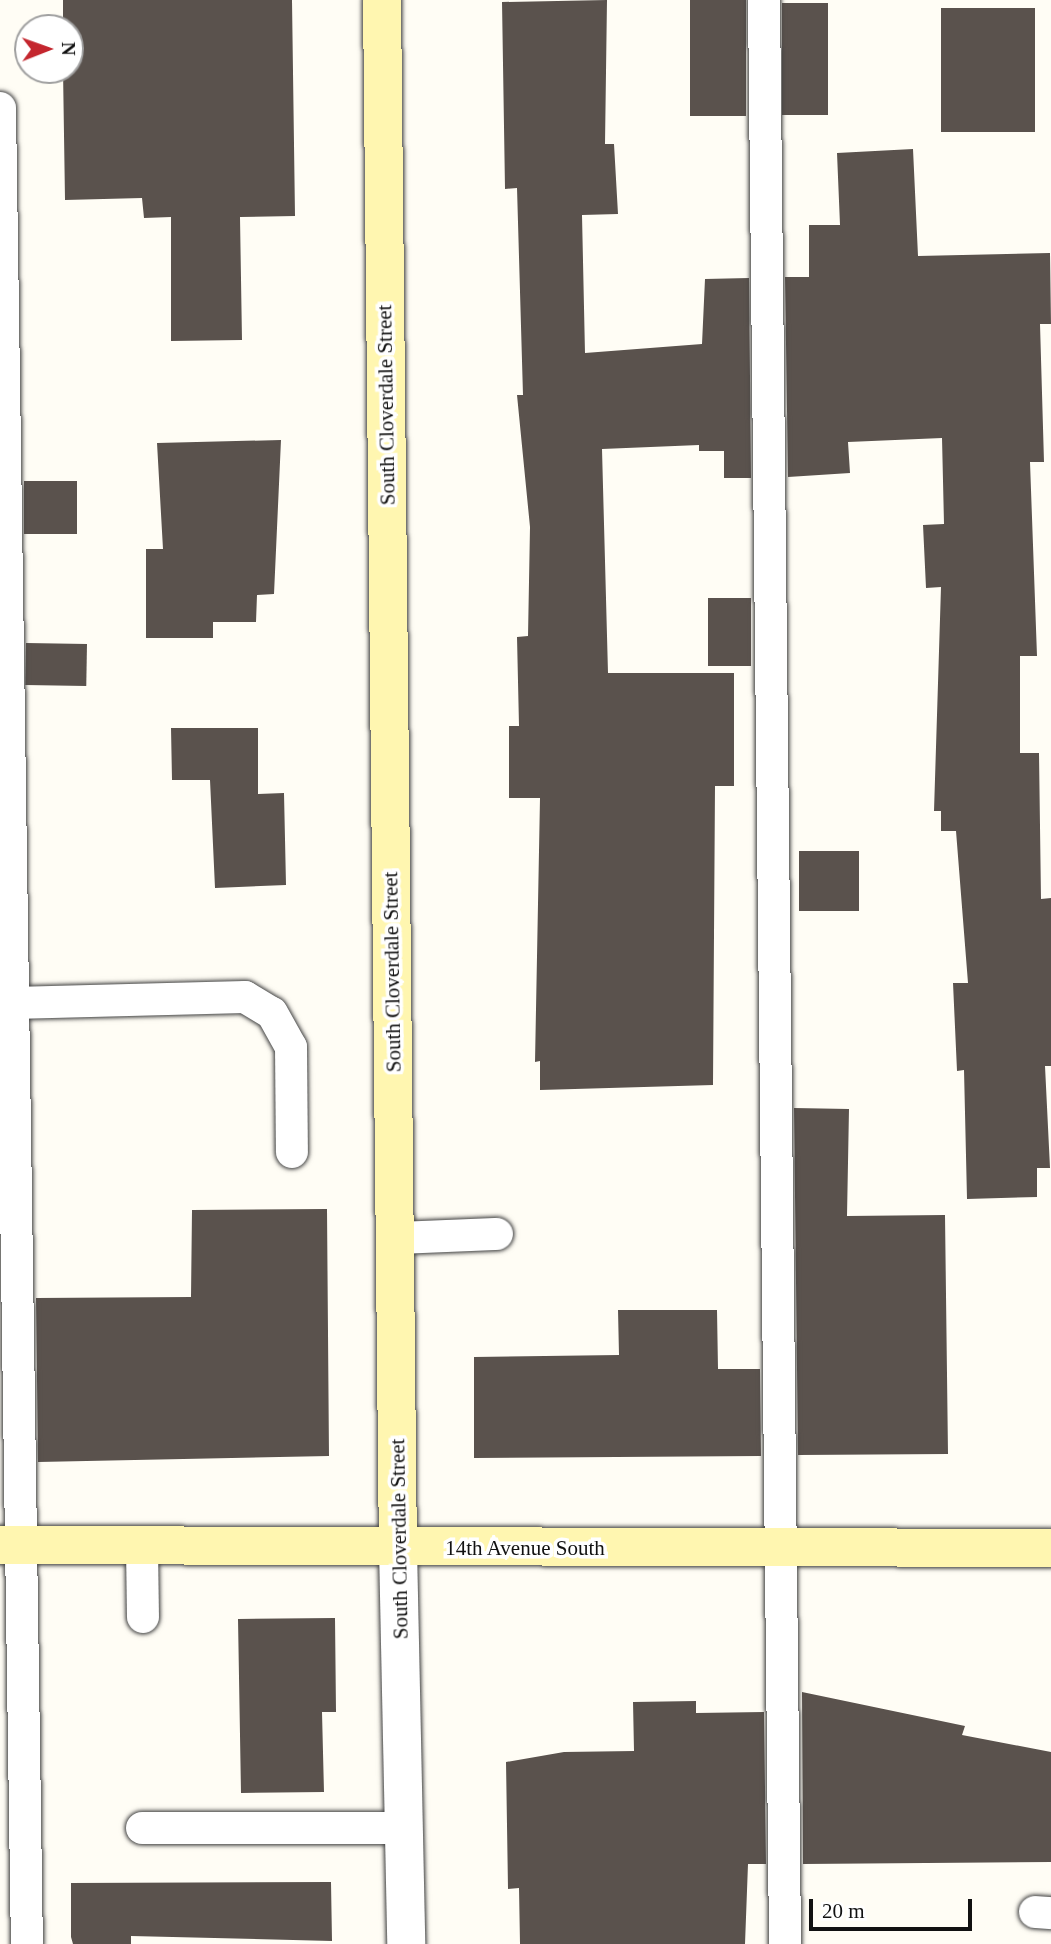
<!DOCTYPE html>
<html>
<head>
<meta charset="utf-8">
<style>
  body { margin:0 }
  #map { position:relative; width:1051px; height:1944px; overflow:hidden; background:#fffdf5; font-family:"Times New Roman",serif }
  div>[style] { position:absolute }
  [style*='--x'] { left:calc(var(--x)*1px); top:calc(var(--y)*1px); width:calc(var(--w)*1px); rotate:calc(var(--a)*1deg) }
  .building>* { inset:0; background:#5a524d; transform-origin:0 0 }
  .roads { filter:drop-shadow(0 0 2px #444) drop-shadow(0 0 2px #444) }
  .lane>* { height:32px; margin:-16px; padding:0 16px; transform-origin:16px; border-radius:16px; background:#fff }
  .street>* { height:38px; margin:-19px; padding:0 19px; transform-origin:19px; border-radius:19px; background:#fff }
  .secondary>* { height:38px; margin:-19px; padding:0 19px; transform-origin:19px; border-radius:19px; background:#fff6b0 }
  span { translate:-50% -50%; white-space:nowrap; text-align:center; line-height:1.15; -webkit-text-stroke:7px #fff; paint-order:stroke }
  .street-label { font-size:21px; color:#111 }
  .north { position:absolute; left:14px; top:14px; width:70px; height:70px; box-sizing:border-box; background:#fff; border:2px solid #a0a0a0; border-radius:50%; rotate:89deg; font-size:19px; font-weight:700; line-height:28px; text-align:center; color:#111 }
  .north::after { content:''; display:block; margin:auto; width:24px; height:32px; background:#c4262e; clip-path:polygon(50% 0,100% 100%,50% 72%,0 100%) }
  .scale { position:absolute; left:809px; top:1899px; width:163px; height:32px; box-sizing:border-box; border:4px solid #111; border-top:0; padding-left:9px; font-size:21px; line-height:24px; white-space:nowrap; color:#111; -webkit-text-stroke:5px #fff; paint-order:stroke }
</style>
</head>
<body>
<div id="map">
  <div class="building">
    <i style="clip-path:polygon(63px 0,292px 0,295px 216px,240px 217px,242px 340px,171px 341px,171px 217px,144px 218px,142px 198px,65px 200px,63px 70px,70px 70px,70px 28px,63px 28px)"></i>
    <i style="clip-path:polygon(607px 0,605px 144px,614px 144px,618px 214px,582px 215px,585px 353px,702px 344px,705px 279px,749px 278px,751px 478px,724px 478px,724px 451px,699px 451px,699px 445px,602px 449px,608px 673px,734px 673px,734px 786px,715px 786px,713px 1085px,540px 1090px,540px 1061px,535px 1062px,540px 798px,509px 798px,509px 726px,519px 726px,517px 637px,528px 636px,530px 527px,517px 395px,523px 395px,517px 188px,505px 189px,502px 2px)"></i>
    <i style="left:690px;top:0;width:56px;height:116px"></i>
    <i style="left:782px;top:3px;width:46px;height:112px"></i>
    <i style="left:1035px;top:8px;width:124px;height:94px;rotate:90deg"></i>
    <i style="clip-path:polygon(913px 149px,918px 256px,1050px 253px,1051px 324px,1040px 324px,1044px 462px,1030px 462px,1037px 656px,1020px 656px,1020px 753px,1039px 753px,1041px 899px,1051px 898px,1051px 1066px,1045px 1066px,1050px 1168px,1037px 1168px,1037px 1197px,967px 1199px,964px 1070px,957px 1071px,953px 983px,968px 983px,956px 831px,941px 831px,941px 811px,934px 811px,941px 587px,926px 588px,923px 525px,944px 524px,942px 438px,848px 442px,850px 473px,788px 477px,785px 277px,809px 277px,809px 225px,840px 225px,837px 153px)"></i>
    <i style="clip-path:polygon(281px 440px,274px 594px,257px 595px,256px 622px,213px 622px,213px 638px,146px 638px,146px 549px,163px 549px,157px 443px)"></i>
    <i style="left:24px;top:481px;width:53px;height:53px"></i>
    <i style="left:708px;top:598px;width:43px;height:68px"></i>
    <i style="left:26px;top:643px;width:61px;height:42px;rotate:1deg"></i>
    <i style="clip-path:polygon(171px 728px,258px 728px,258px 794px,284px 793px,286px 885px,215px 888px,210px 780px,172px 780px)"></i>
    <i style="left:859px;top:851px;width:60px;height:60px;rotate:90deg"></i>
    <i style="clip-path:polygon(794px 1108px,849px 1109px,847px 1216px,945px 1215px,948px 1454px,798px 1455px)"></i>
    <i style="clip-path:polygon(327px 1209px,329px 1456px,38px 1462px,36px 1298px,191px 1297px,192px 1210px)"></i>
    <i style="clip-path:polygon(618px 1310px,717px 1310px,718px 1369px,760px 1369px,761px 1456px,474px 1458px,474px 1357px,619px 1355px)"></i>
    <i style="clip-path:polygon(335px 1618px,336px 1712px,322px 1712px,324px 1792px,241px 1793px,238px 1619px)"></i>
    <i style="clip-path:polygon(802px 1692px,965px 1726px,962px 1735px,1051px 1752px,1051px 1862px,803px 1864px)"></i>
    <i style="clip-path:polygon(696px 1701px,696px 1713px,764px 1712px,766px 1864px,748px 1864px,745px 1944px,520px 1944px,519px 1888px,508px 1889px,506px 1762px,564px 1752px,634px 1751px,633px 1702px)"></i>
    <i style="clip-path:polygon(331px 1882px,332px 1941px,131px 1936px,131px 1944px,73px 1944px,71px 1937px,71px 1883px)"></i>
  </div>
  <div class="roads">
    <div class="lane">
      <i style="--x:764;--y:0;--w:1944;--a:89.38"></i>
      <i style="--x:0;--y:108;--w:1836;--a:89.16"></i>
      <i style="--x:13;--y:1003;--w:232;--a:-1.5"></i>
      <i style="--x:245;--y:997;--w:31;--a:31"></i>
      <i style="--x:272;--y:1013;--w:39;--a:61"></i>
      <i style="--x:291;--y:1047;--w:105;--a:89.5"></i>
      <i style="--x:396;--y:1238;--w:101;--a:-2.3"></i>
      <i style="--x:142;--y:1547;--w:70;--a:89.2"></i>
      <i style="--x:142;--y:1828;--w:262;--a:0"></i>
      <i style="--x:1035;--y:1912;--w:16;--a:4"></i>
    </div>
    <div class="street">
      <i style="--x:398;--y:1548;--w:396;--a:88.8"></i>
    </div>
    <div class="secondary">
      <i style="--x:382;--y:0;--w:1548;--a:89.41"></i>
      <i style="--x:0;--y:1545;--w:1051;--a:0.16"></i>
    </div>
  </div>
  <div class="street-label">
    <span style="left:386px;top:405px;rotate:-91deg">South Cloverdale Street</span>
    <span style="left:392px;top:972px;rotate:-91deg">South Cloverdale Street</span>
    <span style="left:399px;top:1539px;rotate:-91deg">South Cloverdale Street</span>
    <span style="left:525px;top:1548px">14th Avenue South</span>
  </div>
  <div class="north">N</div>
  <div class="scale">20 m</div>
</div>
</body>
</html>
